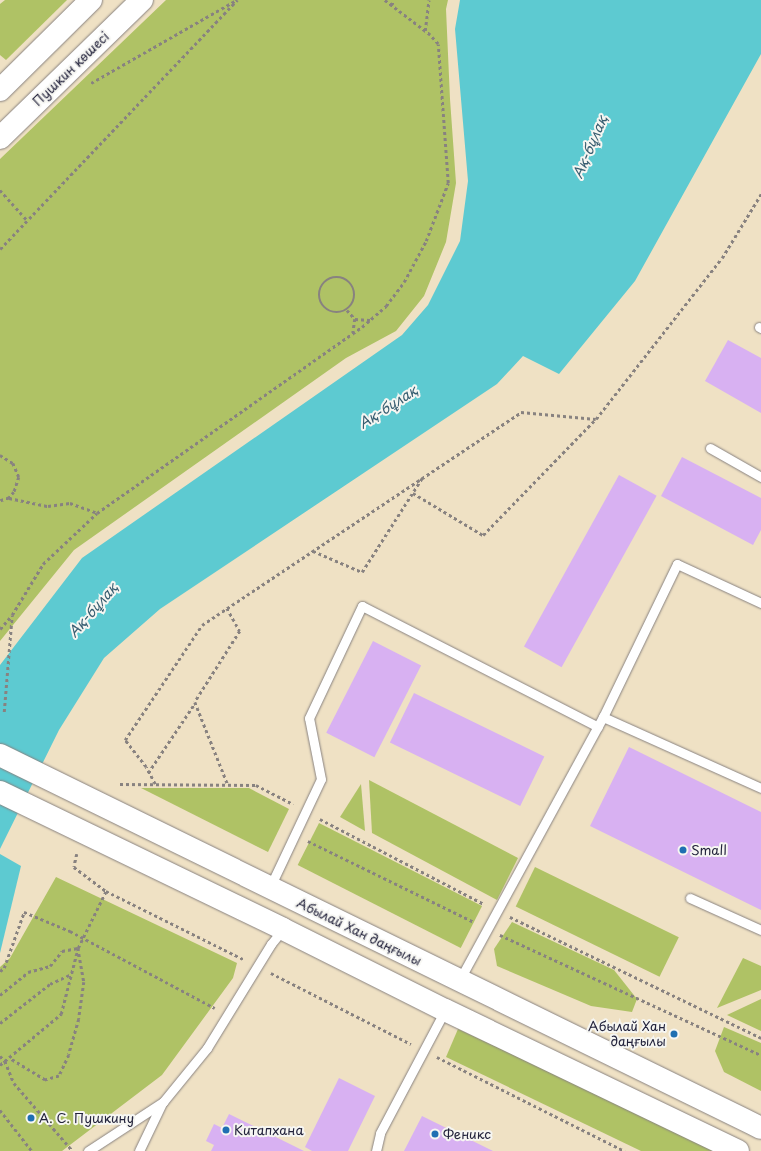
<!DOCTYPE html>
<html>
<head>
<meta charset="utf-8">
<style>
  body { margin:0 }
  #map { position:relative; width:761px; height:1151px; overflow:hidden; background:#efe1c4; font-family:"Playpen Sans",sans-serif }
  div>[style] { position:absolute }
  [style*='--x'] { left:calc(var(--x)*1px); top:calc(var(--y)*1px); width:calc(var(--w)*1px); rotate:calc(var(--a)*1deg) }
  .green>* { inset:0; background:#afc265; transform-origin:0 0 }
  .water>* { inset:0; background:#5dcad1 }
  .building>* { inset:0; background:#d8b1f2; transform-origin:0 0 }
  .path>* { height:2.5px; margin-top:-1.25px; transform-origin:0; background:repeating-linear-gradient(90deg,#888280 0 3px,transparent 0 6px) }
  .path>.ring { margin:-1.25px; padding:0; box-sizing:content-box; background:none; border:2.5px solid #888280; border-radius:50% }
  .roads { filter:drop-shadow(0 0 1px #888280) drop-shadow(0 0 1px #888280) }
  .service>* { height:9px; margin:-4.5px; padding:0 4.5px; transform-origin:4.5px; border-radius:4.5px; background:#fff }
  .secondary>* { height:22px; margin:-11px; padding:0 11px; transform-origin:11px; border-radius:11px; background:#fff }
  .primary>* { height:22px; margin:-11px; padding:0 11px; transform-origin:11px; border-radius:11px; background:#fff }
  .dots>* { width:11px; height:11px; translate:-50% -50%; box-sizing:border-box; border:2px solid #f6f6f2; border-radius:50% }
  span { translate:-50% -50%; white-space:nowrap; text-align:center; line-height:1.15; -webkit-text-stroke:4px #f6f6f2; paint-order:stroke }
  .street-label { font-size:13px; color:#22223b }
  .poi-label { font-size:13px; color:#22223b }
  .left { translate:0 -50%; text-align:left }
  .right { translate:-100% -50%; text-align:right }
  .water-label { font-size:14px; color:#375d70; font-style:italic }
</style>
</head>
<body>
<div id="map">
  <div class="green">
    <i style="clip-path:polygon(5px 0,67px 0,6px 60px,0 55px,0 4px)"></i>
    <i style="clip-path:polygon(166px 0,448px 0,446px 9px,450px 99px,456px 183px,446px 242px,424px 296px,396px 331px,346px 358px,74px 550px,0 641px,0 159px)"></i>
    <i style="clip-path:polygon(369px 780px,518px 858px,497px 900px,372px 833px)"></i>
    <i style="clip-path:polygon(361px 784px,365px 831px,340px 817px)"></i>
    <i style="clip-path:polygon(141px 788px,249px 788px,289px 809px,268px 852px)"></i>
    <i style="left:319px;top:823px;width:183px;height:47px;rotate:27deg"></i>
    <i style="left:535px;top:867px;width:160px;height:44px;rotate:26deg"></i>
    <i style="clip-path:polygon(56px 877px,237px 963px,233px 978px,162px 1075px,62px 1151px,0 1151px,0 967px,10px 958px)"></i>
    <i style="clip-path:polygon(512px 922px,614px 970px,637px 999px,632px 1012px,591px 1006px,497px 966px,494px 949px)"></i>
    <i style="clip-path:polygon(743px 958px,761px 966px,761px 990px,717px 1008px)"></i>
    <i style="clip-path:polygon(761px 999px,761px 1031px,727px 1015px)"></i>
    <i style="clip-path:polygon(724px 1027px,761px 1043px,761px 1091px,724px 1072px,715px 1051px)"></i>
    <i style="clip-path:polygon(458px 1029px,722px 1151px,641px 1151px,446px 1057px)"></i>
  </div>
  <div class="water">
    <i style="clip-path:polygon(460px 0,761px 0,761px 54px,635px 281px,559px 374px,523px 356px,497px 384px,160px 609px,104px 658px,59px 730px,0 849px,0 665px,82px 558px,402px 335px,428px 305px,460px 241px,468px 181px,455px 29px)"></i>
    <i style="clip-path:polygon(0 854px,21px 866px,0 953px)"></i>
  </div>
  <div class="building">
    <i style="clip-path:polygon(728px 340px,761px 358px,761px 413px,705px 381px)"></i>
    <i style="clip-path:polygon(682px 457px,761px 498px,761px 530px,753px 545px,661px 496px)"></i>
    <i style="left:619px;top:475px;width:43px;height:196px;rotate:29deg"></i>
    <i style="left:373px;top:641px;width:54px;height:103px;rotate:27deg"></i>
    <i style="left:414px;top:693px;width:145px;height:55px;rotate:26deg"></i>
    <i style="clip-path:polygon(629px 747px,761px 812px,761px 910px,590px 826px)"></i>
    <i style="clip-path:polygon(339px 1078px,375px 1096px,348px 1151px,312px 1151px,305px 1147px)"></i>
    <i style="clip-path:polygon(229px 1114px,304px 1151px,211px 1151px,214px 1145px,206px 1141px,214px 1124px,222px 1128px)"></i>
    <i style="clip-path:polygon(422px 1116px,493px 1151px,404px 1151px)"></i>
  </div>
  <div class="path">
    <i style="--x:391;--y:5;--w:6;--a:-51"></i>
    <i style="--x:425;--y:31;--w:31;--a:-83"></i>
    <i style="--x:91;--y:83;--w:166;--a:-29.7"></i>
    <i style="--x:0;--y:190;--w:40;--a:48"></i>
    <i style="--x:0;--y:249;--w:344;--a:-46.4"></i>
    <i class="ring" style="left:319px;top:277px;width:33.5px;height:33.5px"></i>
    <i style="--x:347;--y:310;--w:12;--a:48"></i>
    <i style="--x:355;--y:319;--w:14;--a:98"></i>
    <i style="--x:355;--y:319;--w:15;--a:4"></i>
    <i style="--x:0;--y:455;--w:15;--a:32"></i>
    <i style="--x:13;--y:463;--w:15;--a:67"></i>
    <i style="--x:19;--y:477;--w:16;--a:108"></i>
    <i style="--x:14;--y:492;--w:8;--a:130"></i>
    <i style="--x:9;--y:498;--w:9;--a:162"></i>
    <i style="--x:413;--y:493;--w:82;--a:31"></i>
    <i style="--x:483;--y:535;--w:162;--a:-45.8"></i>
    <i style="--x:9;--y:498;--w:40;--a:12"></i>
    <i style="--x:48;--y:506;--w:22;--a:-8"></i>
    <i style="--x:70;--y:503;--w:29;--a:20"></i>
    <i style="--x:313;--y:551;--w:53;--a:23.2"></i>
    <i style="--x:362;--y:572;--w:112;--a:-57.4"></i>
    <i style="--x:227;--y:608;--w:26;--a:61"></i>
    <i style="--x:240;--y:631;--w:84;--a:122.4"></i>
    <i style="--x:195;--y:702;--w:89;--a:68.3"></i>
    <i style="--x:0;--y:629;--w:18;--a:-49"></i>
    <i style="--x:12;--y:615;--w:60;--a:-58.7"></i>
    <i style="--x:43;--y:564;--w:74;--a:-43.4"></i>
    <i style="--x:97;--y:513;--w:324;--a:-35.1"></i>
    <i style="--x:362;--y:327;--w:32;--a:-41"></i>
    <i style="--x:386;--y:306;--w:30;--a:-53"></i>
    <i style="--x:404;--y:282;--w:47;--a:-61.8"></i>
    <i style="--x:426;--y:241;--w:62;--a:-69.2"></i>
    <i style="--x:448;--y:183;--w:139;--a:-94.1"></i>
    <i style="--x:438;--y:44;--w:12;--a:-132"></i>
    <i style="--x:430;--y:35;--w:58;--a:-142.7"></i>
    <i style="--x:4;--y:712;--w:97;--a:-85.3"></i>
    <i style="--x:148;--y:773;--w:84;--a:-56.1"></i>
    <i style="--x:120;--y:784;--w:136;--a:0.4"></i>
    <i style="--x:256;--y:785;--w:42;--a:27.2"></i>
    <i style="--x:155;--y:784;--w:19;--a:-118"></i>
    <i style="--x:146;--y:767;--w:34;--a:-128"></i>
    <i style="--x:125;--y:740;--w:138;--a:-56.2"></i>
    <i style="--x:202;--y:625;--w:384;--a:-33.7"></i>
    <i style="--x:521;--y:412;--w:75;--a:5.3"></i>
    <i style="--x:596;--y:419;--w:204;--a:-52"></i>
    <i style="--x:722;--y:258;--w:75;--a:-58.6"></i>
    <i style="--x:320;--y:819;--w:185;--a:27.4"></i>
    <i style="--x:308;--y:841;--w:185;--a:26"></i>
    <i style="--x:77;--y:854;--w:13;--a:103"></i>
    <i style="--x:74;--y:867;--w:40;--a:37"></i>
    <i style="--x:106;--y:891;--w:153;--a:26.4"></i>
    <i style="--x:510;--y:917;--w:279;--a:25.7"></i>
    <i style="--x:500;--y:935;--w:287;--a:24.7"></i>
    <i style="--x:0;--y:971;--w:5;--a:-37"></i>
    <i style="--x:4;--y:968;--w:59;--a:-70.3"></i>
    <i style="--x:24;--y:912;--w:50;--a:22.4"></i>
    <i style="--x:70;--y:931;--w:164;--a:28"></i>
    <i style="--x:271;--y:973;--w:157;--a:26.9"></i>
    <i style="--x:0;--y:995;--w:36;--a:-39"></i>
    <i style="--x:28;--y:972;--w:23;--a:-15"></i>
    <i style="--x:50;--y:966;--w:19;--a:-51"></i>
    <i style="--x:62;--y:951;--w:16;--a:-11"></i>
    <i style="--x:78;--y:948;--w:35;--a:80"></i>
    <i style="--x:84;--y:982;--w:37;--a:98"></i>
    <i style="--x:79;--y:1019;--w:37;--a:106"></i>
    <i style="--x:69;--y:1055;--w:23;--a:115"></i>
    <i style="--x:59;--y:1076;--w:15;--a:164"></i>
    <i style="--x:45;--y:1080;--w:42;--a:-148.6"></i>
    <i style="--x:0;--y:1023;--w:63;--a:-38"></i>
    <i style="--x:50;--y:984;--w:23;--a:-25"></i>
    <i style="--x:0;--y:1056;--w:7;--a:45"></i>
    <i style="--x:5;--y:1061;--w:24;--a:68"></i>
    <i style="--x:14;--y:1083;--w:89;--a:49.1"></i>
    <i style="--x:437;--y:1057;--w:210;--a:26.6"></i>
    <i style="--x:0;--y:1065;--w:80;--a:-39.9"></i>
    <i style="--x:61;--y:1014;--w:68;--a:-75.6"></i>
    <i style="--x:78;--y:948;--w:64;--a:-63.8"></i>
    <i style="--x:0;--y:1110;--w:52;--a:52"></i>
  </div>
  <div class="roads">
    <div class="service">
      <i style="--x:759;--y:327;--w:2;--a:27"></i>
      <i style="--x:710;--y:448;--w:59;--a:29.6"></i>
      <i style="--x:603;--y:717;--w:173;--a:24.2"></i>
      <i style="--x:270;--y:887;--w:119;--a:-64.7"></i>
      <i style="--x:321;--y:779;--w:62;--a:-101.1"></i>
      <i style="--x:309;--y:718;--w:124;--a:-64.7"></i>
      <i style="--x:362;--y:606;--w:265;--a:27.1"></i>
      <i style="--x:690;--y:898;--w:78;--a:24.3"></i>
      <i style="--x:459;--y:981;--w:301;--a:-61.4"></i>
      <i style="--x:603;--y:717;--w:170;--a:-64.2"></i>
      <i style="--x:677;--y:564;--w:93;--a:24.9"></i>
      <i style="--x:88;--y:1151;--w:90;--a:-33.2"></i>
      <i style="--x:163;--y:1102;--w:70;--a:-50.8"></i>
      <i style="--x:207;--y:1048;--w:122;--a:-58.4"></i>
      <i style="--x:271;--y:944;--w:19;--a:-51"></i>
      <i style="--x:139;--y:1151;--w:53;--a:-64.4"></i>
      <i style="--x:376;--y:1151;--w:18;--a:-77"></i>
      <i style="--x:380;--y:1133;--w:139;--a:-62.1"></i>
    </div>
    <div class="secondary">
      <i style="--x:0;--y:90;--w:128;--a:-44.7"></i>
      <i style="--x:0;--y:138;--w:198;--a:-44.2"></i>
    </div>
    <div class="primary">
      <i style="--x:0;--y:755;--w:847;--a:26.11"></i>
      <i style="--x:0;--y:792;--w:314;--a:25.8"></i>
      <i style="--x:283;--y:929;--w:181;--a:26.6"></i>
      <i style="--x:445;--y:1010;--w:325;--a:25.7"></i>
    </div>
  </div>
  <div class="dots">
    <i style="left:683px;top:850px;background:#1f6fb2"></i>
    <i style="left:674px;top:1034px;background:#1f6fb2"></i>
    <i style="left:31px;top:1118px;background:#1f6fb2"></i>
    <i style="left:226px;top:1130px;background:#1f6fb2"></i>
    <i style="left:435px;top:1134px;background:#1f6fb2"></i>
  </div>
  <div class="street-label">
    <span style="left:71px;top:69px;rotate:-44deg">Пушкин көшесі</span>
    <span style="left:359px;top:932px;rotate:26deg">Абылай Хан даңғылы</span>
  </div>
  <div class="poi-label">
    <span class="left" style="left:691px;top:850px">Small</span>
    <span class="right" style="left:666px;top:1034px">Абылай Хан<br>даңғылы</span>
    <span class="left" style="left:39px;top:1118px">А. С. Пушкину</span>
    <span class="left" style="left:234px;top:1130px">Китапхана</span>
    <span class="left" style="left:443px;top:1134px">Феникс</span>
  </div>
  <div class="water-label">
    <span style="left:590px;top:147px;rotate:-67deg">Ақ-бұлақ</span>
    <span style="left:388px;top:407px;rotate:-33deg">Ақ-бұлақ</span>
    <span style="left:93px;top:610px;rotate:-49deg">Ақ-бұлақ</span>
  </div>
</div>
</body>
</html>
